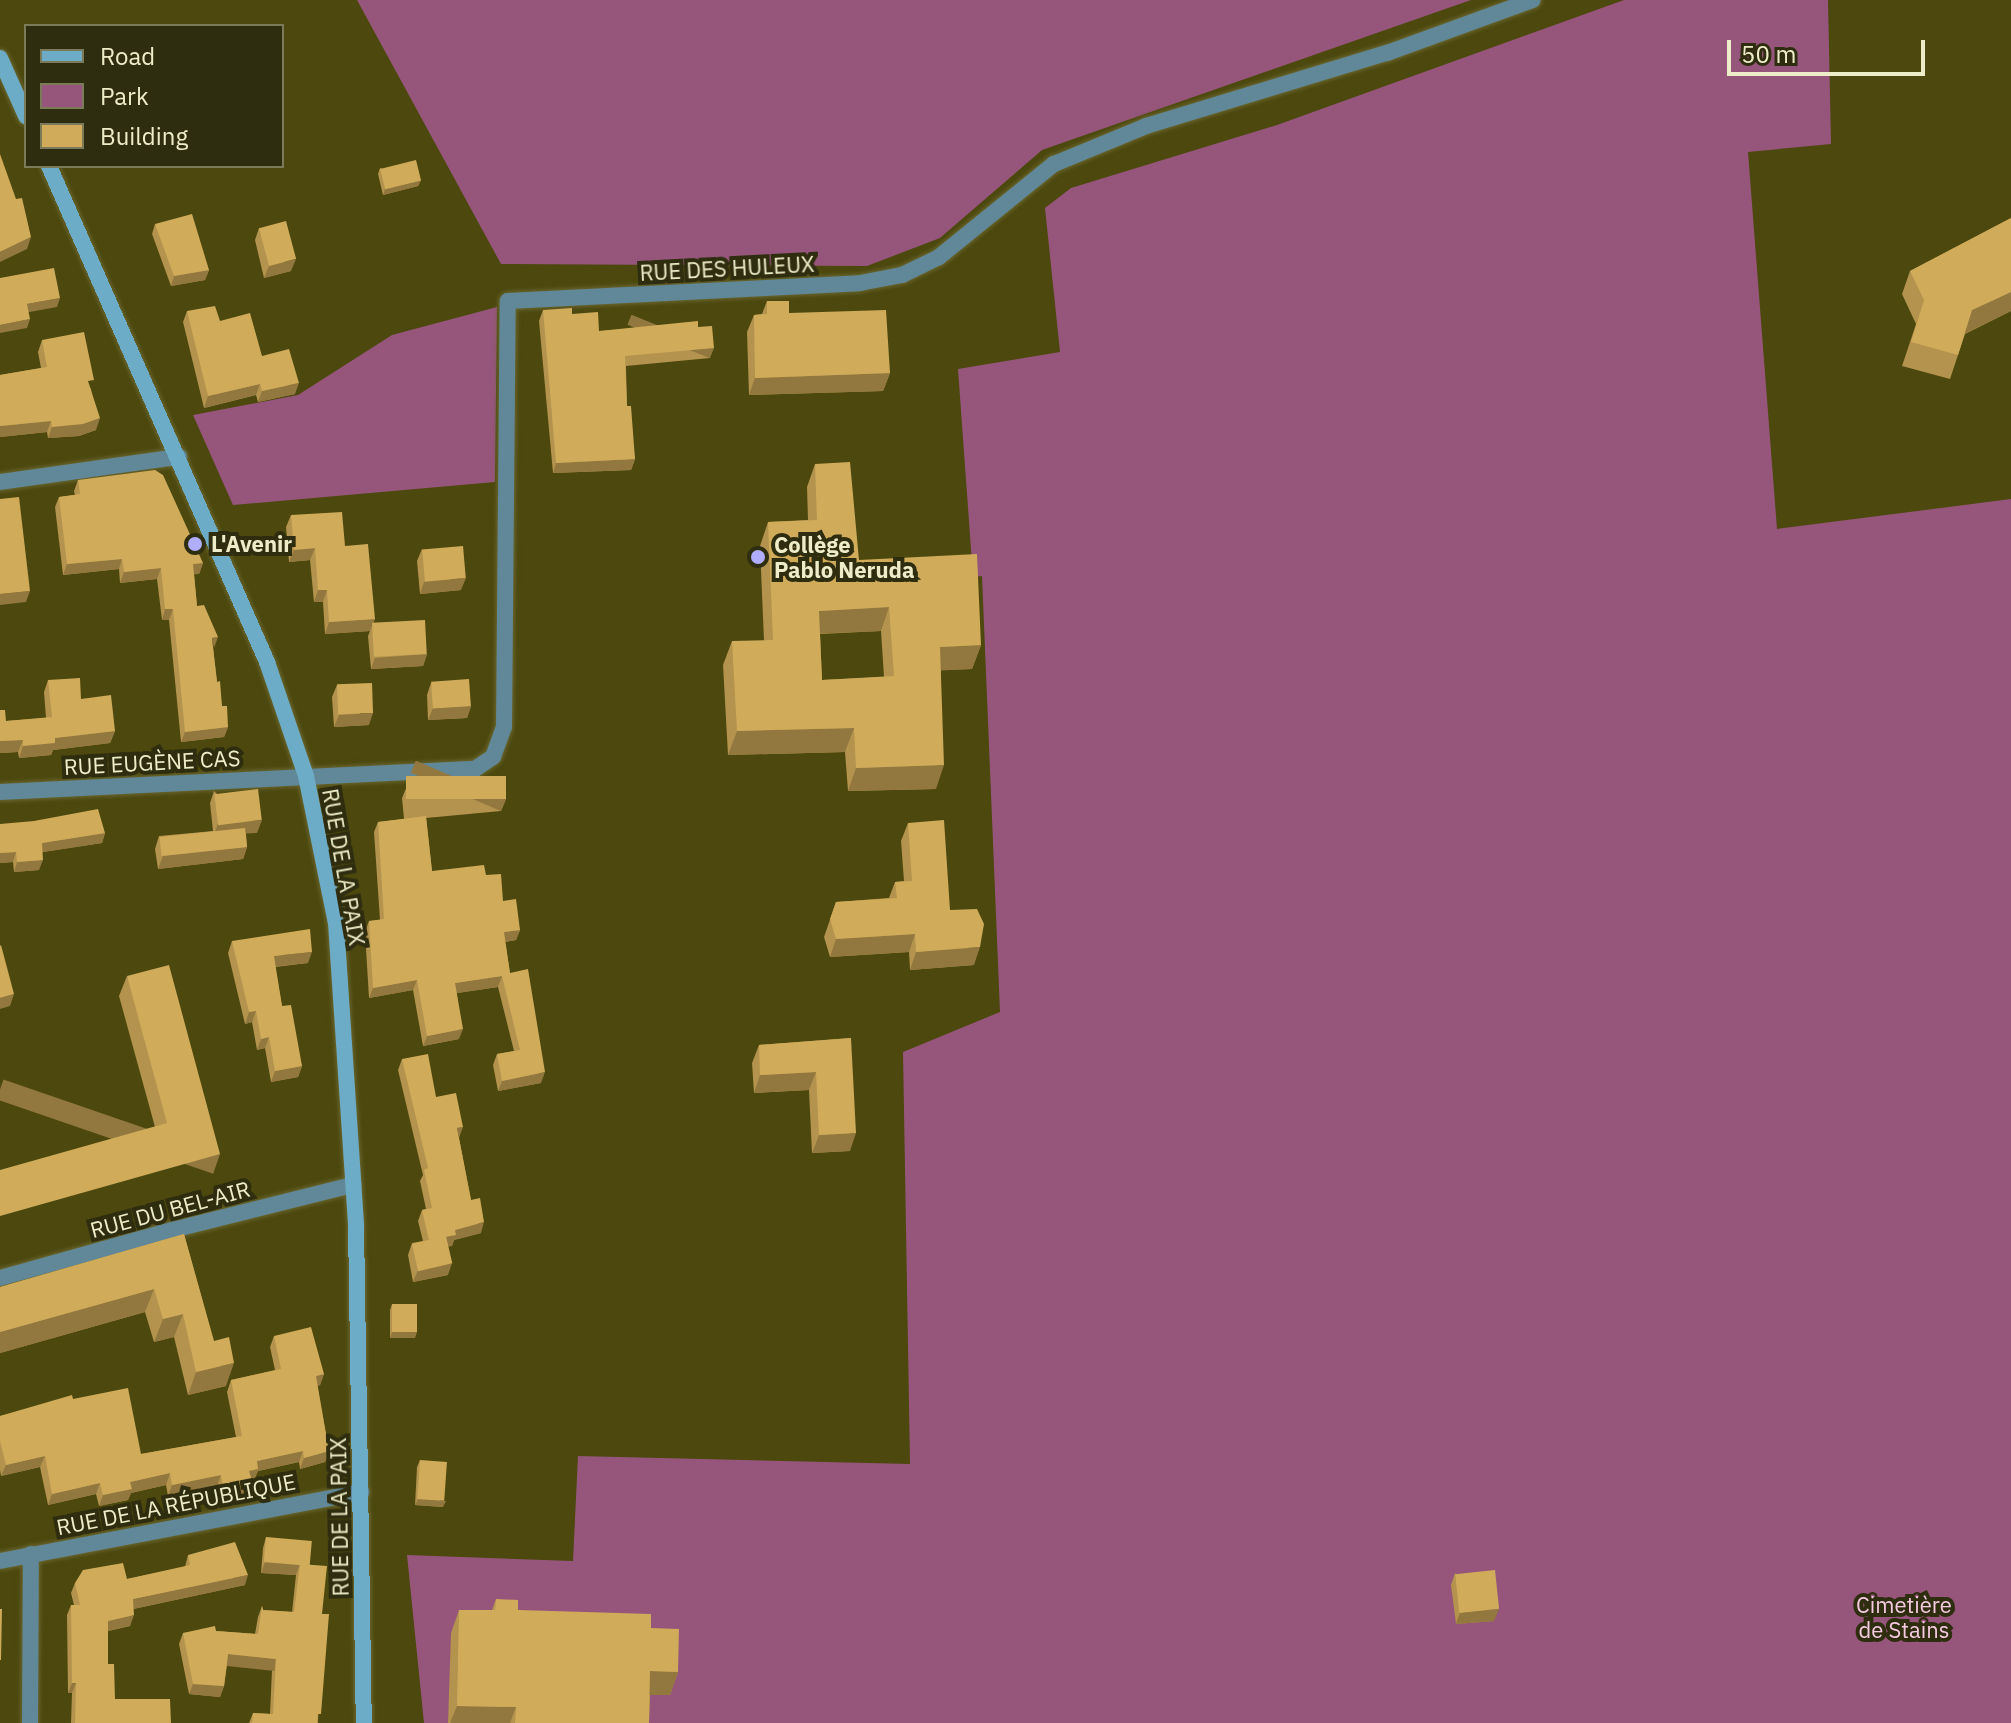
<!DOCTYPE html>
<html>
<head>
<meta charset="utf-8">
<style>
  body { margin:0 }
  #map { position:relative; width:2011px; height:1723px; overflow:hidden; background:#4c480e; font-family:"IBM Plex Sans",sans-serif }
  div>[style] { position:absolute }
  [style*='--x'] { left:calc(var(--x)*1px); top:calc(var(--y)*1px); width:calc(var(--w)*1px); rotate:calc(var(--a)*1deg) }
  .green>* { inset:0; background:#96567b }
  .roads { filter:drop-shadow(0 0 2px #696630) drop-shadow(0 0 2px #696630) }
  .street>* { height:16px; margin:-8px; padding:0 8px; transform-origin:8px; border-radius:8px; background:#618898 }
  .secondary>* { height:16px; margin:-8px; padding:0 8px; transform-origin:8px; border-radius:8px; background:#6dacc6 }
  .wall>* { inset:0; background:#b3934d }
  .shaded-wall>* { inset:0; background:#92783f; transform-origin:0 0 }
  .building>* { inset:0; background:#d0ab5a; transform-origin:0 0 }
  .dots>* { width:22px; height:22px; translate:-50% -50%; box-sizing:border-box; border:4px solid #2f2d0f; border-radius:50% }
  span { translate:-50% -50%; white-space:nowrap; text-align:center; line-height:1.15; -webkit-text-stroke:8px #2f2d0f; paint-order:stroke }
  .street-label { font-size:22px; color:#eeedc9 }
  .poi-label { font-size:22px; color:#eeedc9; font-weight:700 }
  .left { translate:0 -50%; text-align:left }
  .park-label { font-size:22px; color:#f5cbe1 }
  .legend { position:absolute; left:24px; top:24px; width:260px; height:144px; box-sizing:border-box; background:#2f2d0f; border:2px solid #7b7a59; margin:0; padding:10px 14px; list-style:none; font-size:24px; color:#eeedc9 }
  .legend li { display:flex; align-items:center; gap:16px; height:40px }
  .legend b { width:40px; border:2px solid #7b7a59 }
  .scale { position:absolute; left:1727px; top:40px; width:198px; height:36px; box-sizing:border-box; border:4px solid #eeedc9; border-top:0; padding-left:10px; font-size:24px; line-height:28px; white-space:nowrap; color:#eeedc9; -webkit-text-stroke:6px #2f2d0f; paint-order:stroke }
</style>
</head>
<body>
<div id="map">
  <div class="green">
    <i style="clip-path:polygon(357px 0,1471px 0,1042px 150px,940px 238px,867px 266px,501px 264px)"></i>
    <i style="clip-path:polygon(1624px 0,1828px 0,1831px 144px,1748px 152px,1777px 529px,2011px 499px,2011px 1723px,424px 1723px,407px 1555px,573px 1561px,578px 1456px,910px 1464px,903px 1052px,1000px 1012px,982px 576px,973px 577px,958px 369px,1060px 352px,1045px 208px,1071px 188px,1277px 125px)"></i>
    <i style="clip-path:polygon(497px 307px,495px 482px,233px 505px,193px 415px,298px 395px,392px 335px)"></i>
  </div>
  <div class="roads">
    <div class="street">
      <i style="--x:0;--y:482;--w:181;--a:-8"></i>
      <i style="--x:0;--y:792;--w:476;--a:-2.8"></i>
      <i style="--x:475;--y:769;--w:22;--a:-34"></i>
      <i style="--x:493;--y:757;--w:32;--a:-70"></i>
      <i style="--x:504;--y:727;--w:426;--a:-89.5"></i>
      <i style="--x:508;--y:301;--w:352;--a:-2.9"></i>
      <i style="--x:860;--y:283;--w:43;--a:-10.8"></i>
      <i style="--x:902;--y:275;--w:41;--a:-25.9"></i>
      <i style="--x:939;--y:257;--w:148;--a:-39"></i>
      <i style="--x:1054;--y:164;--w:100;--a:-22.4"></i>
      <i style="--x:1146;--y:126;--w:252;--a:-16.9"></i>
      <i style="--x:1387;--y:53;--w:155;--a:-20"></i>
      <i style="--x:0;--y:1278;--w:179;--a:-15.6"></i>
      <i style="--x:172;--y:1230;--w:187;--a:-14"></i>
      <i style="--x:0;--y:1561;--w:368;--a:-10.8"></i>
      <i style="--x:30;--y:1723;--w:169;--a:-89.7"></i>
    </div>
    <div class="secondary">
      <i style="--x:0;--y:58;--w:64;--a:65.9"></i>
      <i style="--x:49;--y:166;--w:542;--a:66.27"></i>
      <i style="--x:267;--y:662;--w:120;--a:71.1"></i>
      <i style="--x:306;--y:776;--w:150;--a:78.5"></i>
      <i style="--x:336;--y:923;--w:303;--a:86.2"></i>
      <i style="--x:356;--y:1225;--w:498;--a:89.1"></i>
    </div>
  </div>
  <div class="wall">
    <i style="clip-path:polygon(380px 168px,421px 180px,418px 186px,383px 195px,378px 174px)"></i>
    <i style="clip-path:polygon(2011px 218px,2011px 311px,1965px 334px,1950px 379px,1902px 366px,1916px 324px,1902px 294px,1910px 271px)"></i>
    <i style="clip-path:polygon(155px 224px,209px 270px,205px 280px,171px 286px,152px 234px)"></i>
    <i style="clip-path:polygon(259px 228px,291px 271px,264px 278px,255px 240px)"></i>
    <i style="clip-path:polygon(767px 301px,890px 373px,883px 391px,749px 395px,747px 332px,754px 315px,762px 314px)"></i>
    <i style="clip-path:polygon(543px 310px,572px 314px,599px 331px,698px 327px,710px 358px,626px 366px,627px 406px,635px 459px,631px 470px,553px 473px,539px 321px)"></i>
    <i style="clip-path:polygon(187px 311px,220px 321px,262px 356px,295px 394px,258px 402px,256px 395px,204px 408px,183px 322px)"></i>
    <i style="clip-path:polygon(42px 340px,91px 389px,96px 430px,79px 436px,48px 438px,47px 432px,0 437px,0 375px,41px 368px,38px 352px)"></i>
    <i style="clip-path:polygon(evenodd,815px 464px,859px 560px,981px 645px,972px 669px,941px 670px,936px 789px,848px 791px,845px 752px,728px 755px,723px 665px,732px 641px,764px 641px,760px 546px,768px 522px,808px 520px,807px 487px,815px 464px,881px 631px,884px 677px,822px 680px,820px 634px,881px 631px)"></i>
    <i style="clip-path:polygon(78px 480px,203px 563px,199px 574px,194px 574px,197px 606px,213px 648px,217px 682px,222px 706px,228px 727px,224px 737px,181px 742px,169px 620px,162px 620px,157px 579px,120px 583px,119px 569px,63px 575px,55px 507px,59px 497px,75px 495px,74px 491px)"></i>
    <i style="clip-path:polygon(291px 515px,345px 546px,375px 619px,373px 624px,427px 654px,423px 666px,371px 669px,368px 636px,370px 631px,325px 634px,323px 602px,314px 602px,310px 560px,289px 562px,286px 527px)"></i>
    <i style="clip-path:polygon(422px 549px,461px 590px,420px 594px,417px 561px)"></i>
    <i style="clip-path:polygon(48px 680px,81px 699px,115px 731px,110px 743px,53px 750px,51px 755px,19px 758px,18px 752px,0 753px,0 710px,6px 721px,46px 718px,44px 692px)"></i>
    <i style="clip-path:polygon(431px 683px,471px 706px,467px 718px,428px 720px,427px 695px)"></i>
    <i style="clip-path:polygon(337px 685px,369px 725px,334px 727px,332px 697px)"></i>
    <i style="clip-path:polygon(407px 786px,506px 799px,501px 811px,426px 818px,432px 871px,486px 875px,520px 930px,516px 940px,505px 942px,510px 973px,541px 1083px,498px 1091px,493px 1065px,497px 1054px,514px 1051px,498px 987px,457px 993px,459px 1039px,423px 1046px,413px 990px,369px 998px,365px 932px,369px 921px,380px 920px,374px 832px,378px 822px,404px 819px,402px 798px)"></i>
    <i style="clip-path:polygon(214px 791px,257px 833px,246px 833px,247px 847px,243px 859px,158px 869px,155px 849px,159px 836px,213px 831px,210px 803px)"></i>
    <i style="clip-path:polygon(908px 823px,950px 910px,974px 965px,910px 970px,909px 952px,830px 957px,824px 937px,836px 902px,889px 898px,895px 882px,904px 881px,901px 841px)"></i>
    <i style="clip-path:polygon(0 824px,105px 833px,102px 843px,42px 852px,39px 870px,14px 872px,13px 862px,0 863px)"></i>
    <i style="clip-path:polygon(232px 941px,308px 963px,275px 967px,282px 1006px,302px 1066px,298px 1077px,271px 1082px,265px 1048px,257px 1050px,252px 1022px,245px 1024px,228px 953px)"></i>
    <i style="clip-path:polygon(127px 976px,213px 1174px,155px 1127px,119px 996px)"></i>
    <i style="clip-path:polygon(851px 1038px,850px 1151px,812px 1153px,809px 1090px,754px 1093px,752px 1063px,759px 1045px)"></i>
    <i style="clip-path:polygon(402px 1059px,436px 1097px,459px 1138px,471px 1200px,481px 1233px,454px 1240px,452px 1246px,448px 1246px,448px 1275px,413px 1282px,408px 1255px,412px 1243px,423px 1241px,418px 1221px,422px 1210px,426px 1209px,420px 1181px,423px 1175px,398px 1070px)"></i>
    <i style="clip-path:polygon(184px 1234px,226px 1386px,188px 1395px,174px 1337px,154px 1342px,145px 1312px,0 1353px,0 1287px)"></i>
    <i style="clip-path:polygon(392px 1304px,415px 1338px,390px 1338px,390px 1310px)"></i>
    <i style="clip-path:polygon(274px 1336px,324px 1374px,320px 1385px,317px 1386px,329px 1451px,325px 1462px,300px 1469px,299px 1462px,258px 1471px,254px 1480px,251px 1481px,248px 1493px,219px 1498px,217px 1486px,168px 1496px,166px 1485px,131px 1493px,128px 1500px,99px 1506px,96px 1494px,48px 1505px,40px 1467px,1px 1476px,0 1470px,0 1416px,73px 1399px,141px 1454px,236px 1437px,227px 1392px,231px 1380px,275px 1370px,270px 1347px)"></i>
    <i style="clip-path:polygon(420px 1460px,443px 1507px,415px 1505px,417px 1467px)"></i>
    <i style="clip-path:polygon(266px 1537px,310px 1565px,322px 1614px,318px 1723px,249px 1723px,253px 1713px,270px 1714px,272px 1670px,227px 1665px,224px 1686px,220px 1697px,189px 1694px,179px 1644px,183px 1633px,216px 1631px,255px 1634px,258px 1617px,262px 1606px,263px 1610px,292px 1612px,296px 1575px,261px 1573px,263px 1548px)"></i>
    <i style="clip-path:polygon(188px 1555px,245px 1585px,133px 1609px,130px 1626px,108px 1631px,108px 1664px,115px 1699px,171px 1723px,71px 1723px,72px 1693px,68px 1693px,67px 1615px,71px 1605px,74px 1605px,71px 1593px,75px 1583px,127px 1579px,185px 1567px)"></i>
    <i style="clip-path:polygon(1455px 1573px,1494px 1621px,1456px 1624px,1451px 1585px)"></i>
    <i style="clip-path:polygon(496px 1599px,518px 1610px,651px 1628px,678px 1672px,670px 1695px,650px 1695px,649px 1723px,448px 1723px,451px 1633px,459px 1610px,492px 1610px)"></i>
  </div>
  <div class="shaded-wall">
    <i style="clip-path:polygon(421px 180px,418px 186px,383px 195px,385px 189px)"></i>
    <i style="clip-path:polygon(31px 237px,27px 249px,0 262px,0 252px)"></i>
    <i style="clip-path:polygon(296px 259px,291px 271px,264px 278px,269px 266px)"></i>
    <i style="clip-path:polygon(209px 270px,205px 280px,171px 286px,174px 276px)"></i>
    <i style="clip-path:polygon(2011px 292px,2011px 311px,1964px 334px,1972px 310px)"></i>
    <i style="clip-path:polygon(60px 298px,57px 307px,24px 313px,27px 304px)"></i>
    <i style="clip-path:polygon(30px 319px,27px 328px,0 333px,0 325px)"></i>
    <i style="left:714px;top:348px;width:11px;height:89px;rotate:112deg"></i>
    <i style="clip-path:polygon(890px 373px,883px 391px,749px 395px,755px 378px)"></i>
    <i style="clip-path:polygon(299px 383px,295px 394px,258px 402px,262px 391px)"></i>
    <i style="clip-path:polygon(260px 384px,256px 395px,204px 408px,208px 396px)"></i>
    <i style="clip-path:polygon(100px 418px,96px 430px,79px 436px,48px 438px,52px 427px)"></i>
    <i style="clip-path:polygon(51px 421px,47px 432px,0 437px,0 426px)"></i>
    <i style="clip-path:polygon(635px 459px,631px 470px,553px 473px,556px 463px)"></i>
    <i style="clip-path:polygon(315px 548px,310px 560px,289px 562px,294px 550px)"></i>
    <i style="clip-path:polygon(122px 559px,119px 569px,63px 575px,67px 564px)"></i>
    <i style="clip-path:polygon(203px 563px,199px 574px,189px 575px,193px 564px)"></i>
    <i style="clip-path:polygon(161px 568px,157px 579px,120px 583px,124px 572px)"></i>
    <i style="clip-path:polygon(466px 578px,461px 590px,420px 594px,424px 582px)"></i>
    <i style="clip-path:polygon(318px 590px,327px 590px,323px 602px,314px 602px)"></i>
    <i style="clip-path:polygon(30px 591px,26px 602px,0 605px,0 594px)"></i>
    <i style="clip-path:polygon(889px 607px,881px 631px,810px 634px,819px 611px)"></i>
    <i style="clip-path:polygon(165px 609px,173px 609px,169px 620px,162px 620px)"></i>
    <i style="clip-path:polygon(375px 619px,370px 631px,325px 634px,329px 622px)"></i>
    <i style="clip-path:polygon(218px 637px,214px 648px,212px 638px)"></i>
    <i style="clip-path:polygon(981px 645px,972px 669px,931px 671px,940px 647px)"></i>
    <i style="clip-path:polygon(427px 654px,423px 666px,371px 669px,375px 658px)"></i>
    <i style="clip-path:polygon(471px 706px,467px 718px,428px 720px,433px 708px)"></i>
    <i style="clip-path:polygon(373px 713px,369px 725px,334px 727px,339px 715px)"></i>
    <i style="clip-path:polygon(228px 727px,224px 737px,181px 742px,185px 732px)"></i>
    <i style="clip-path:polygon(854px 728px,845px 752px,728px 755px,737px 731px)"></i>
    <i style="clip-path:polygon(115px 731px,110px 743px,53px 750px,51px 755px,19px 758px,23px 746px,55px 738px)"></i>
    <i style="clip-path:polygon(23px 740px,18px 752px,0 753px,0 741px)"></i>
    <i style="clip-path:polygon(944px 765px,936px 789px,848px 791px,856px 768px)"></i>
    <i style="left:506px;top:799px;width:13px;height:98px;rotate:113deg"></i>
    <i style="clip-path:polygon(262px 820px,257px 833px,214px 835px,218px 823px)"></i>
    <i style="clip-path:polygon(105px 833px,102px 843px,38px 853px,42px 843px)"></i>
    <i style="clip-path:polygon(247px 847px,243px 859px,158px 869px,163px 856px)"></i>
    <i style="clip-path:polygon(16px 852px,13px 862px,0 863px,0 853px)"></i>
    <i style="clip-path:polygon(43px 860px,39px 870px,14px 872px,17px 862px)"></i>
    <i style="clip-path:polygon(520px 930px,516px 940px,500px 943px,504px 932px)"></i>
    <i style="clip-path:polygon(915px 934px,909px 952px,830px 957px,836px 939px)"></i>
    <i style="clip-path:polygon(980px 947px,974px 965px,910px 970px,916px 952px)"></i>
    <i style="clip-path:polygon(312px 952px,308px 963px,270px 967px,274px 956px)"></i>
    <i style="clip-path:polygon(502px 976px,498px 987px,451px 994px,455px 983px)"></i>
    <i style="clip-path:polygon(417px 980px,413px 990px,369px 998px,373px 988px)"></i>
    <i style="clip-path:polygon(14px 994px,10px 1006px,0 1009px,0 998px)"></i>
    <i style="clip-path:polygon(256px 1011px,252px 1022px,245px 1024px,249px 1012px)"></i>
    <i style="clip-path:polygon(463px 1029px,459px 1039px,423px 1046px,427px 1036px)"></i>
    <i style="clip-path:polygon(269px 1037px,265px 1048px,257px 1050px,261px 1039px)"></i>
    <i style="clip-path:polygon(302px 1066px,298px 1077px,271px 1082px,275px 1071px)"></i>
    <i style="clip-path:polygon(545px 1072px,541px 1083px,498px 1091px,502px 1081px)"></i>
    <i style="clip-path:polygon(816px 1072px,809px 1090px,754px 1093px,760px 1075px)"></i>
    <i style="clip-path:polygon(463px 1127px,459px 1138px,457px 1128px)"></i>
    <i style="clip-path:polygon(856px 1133px,850px 1151px,812px 1153px,819px 1135px)"></i>
    <i style="left:220px;top:1154px;width:21px;height:229px;rotate:109deg"></i>
    <i style="clip-path:polygon(484px 1222px,481px 1233px,454px 1240px,452px 1246px,425px 1251px,455px 1230px)"></i>
    <i style="clip-path:polygon(452px 1263px,448px 1275px,413px 1282px,418px 1270px)"></i>
    <i style="clip-path:polygon(154px 1289px,145px 1312px,0 1353px,0 1332px)"></i>
    <i style="clip-path:polygon(183px 1314px,174px 1337px,154px 1342px,163px 1319px)"></i>
    <i style="clip-path:polygon(392px 1332px,417px 1332px,415px 1338px,390px 1338px)"></i>
    <i style="clip-path:polygon(234px 1363px,226px 1386px,188px 1395px,196px 1372px)"></i>
    <i style="clip-path:polygon(324px 1374px,320px 1385px,311px 1387px,316px 1376px)"></i>
    <i style="clip-path:polygon(303px 1451px,299px 1462px,258px 1471px,254px 1480px,245px 1482px,249px 1471px,257px 1461px)"></i>
    <i style="clip-path:polygon(329px 1451px,325px 1462px,300px 1469px,304px 1458px)"></i>
    <i style="clip-path:polygon(45px 1456px,40px 1467px,1px 1476px,6px 1465px)"></i>
    <i style="clip-path:polygon(170px 1473px,166px 1485px,131px 1493px,128px 1500px,99px 1506px,103px 1495px,130px 1482px)"></i>
    <i style="clip-path:polygon(221px 1475px,217px 1486px,168px 1496px,172px 1485px)"></i>
    <i style="clip-path:polygon(252px 1481px,248px 1493px,219px 1498px,223px 1487px)"></i>
    <i style="clip-path:polygon(100px 1483px,96px 1494px,48px 1505px,52px 1494px)"></i>
    <i style="clip-path:polygon(418px 1499px,446px 1501px,443px 1507px,415px 1505px)"></i>
    <i style="clip-path:polygon(265px 1562px,310px 1565px,300px 1564px,296px 1575px,261px 1573px)"></i>
    <i style="clip-path:polygon(248px 1575px,245px 1585px,129px 1610px,133px 1599px)"></i>
    <i style="clip-path:polygon(1499px 1609px,1494px 1621px,1456px 1624px,1460px 1612px)"></i>
    <i style="clip-path:polygon(134px 1615px,130px 1626px,104px 1632px,108px 1621px)"></i>
    <i style="left:228px;top:1654px;width:48px;height:12px;rotate:6deg"></i>
    <i style="clip-path:polygon(650px 1671px,678px 1672px,670px 1695px,641px 1695px)"></i>
    <i style="clip-path:polygon(72px 1683px,76px 1683px,72px 1693px,68px 1693px)"></i>
    <i style="clip-path:polygon(193px 1684px,224px 1686px,220px 1697px,189px 1694px)"></i>
    <i style="clip-path:polygon(457px 1706px,516px 1707px,510px 1723px,450px 1723px)"></i>
  </div>
  <div class="building">
    <i style="clip-path:polygon(0 154px,16px 199px,22px 198px,31px 237px,0 252px)"></i>
    <i style="left:416px;top:160px;width:21px;height:37px;rotate:76deg"></i>
    <i style="clip-path:polygon(192px 214px,209px 270px,174px 276px,155px 224px)"></i>
    <i style="clip-path:polygon(2011px 218px,2011px 292px,1972px 310px,1958px 355px,1911px 342px,1924px 300px,1910px 271px)"></i>
    <i style="left:286px;top:221px;width:39px;height:28px;rotate:75deg"></i>
    <i style="clip-path:polygon(54px 268px,60px 298px,27px 304px,30px 319px,0 325px,0 278px)"></i>
    <i style="clip-path:polygon(767px 301px,789px 301px,789px 313px,886px 310px,890px 373px,755px 378px,754px 315px,767px 314px)"></i>
    <i style="clip-path:polygon(215px 306px,220px 321px,250px 313px,262px 356px,289px 349px,299px 383px,262px 391px,260px 384px,208px 396px,187px 311px)"></i>
    <i style="clip-path:polygon(572px 308px,572px 314px,598px 312px,599px 331px,698px 321px,698px 327px,712px 326px,714px 348px,625px 356px,627px 406px,631px 406px,635px 459px,556px 463px,543px 310px)"></i>
    <i style="clip-path:polygon(84px 332px,94px 380px,88px 381px,100px 418px,83px 424px,52px 427px,51px 421px,0 426px,0 375px,47px 367px,42px 340px)"></i>
    <i style="clip-path:polygon(evenodd,850px 462px,859px 560px,977px 554px,981px 645px,940px 647px,944px 765px,856px 768px,854px 728px,737px 731px,732px 641px,773px 640px,768px 522px,817px 520px,815px 464px,850px 462px,889px 607px,894px 676px,822px 680px,819px 611px,889px 607px)"></i>
    <i style="clip-path:polygon(155px 470px,163px 475px,203px 563px,193px 564px,197px 606px,204px 605px,218px 637px,212px 638px,217px 682px,220px 681px,222px 706px,227px 706px,228px 727px,185px 732px,173px 609px,165px 609px,161px 568px,124px 572px,122px 559px,67px 564px,59px 497px,80px 494px,78px 480px)"></i>
    <i style="clip-path:polygon(19px 497px,30px 591px,0 594px,0 499px)"></i>
    <i style="clip-path:polygon(342px 512px,345px 546px,368px 544px,375px 619px,329px 622px,327px 590px,318px 590px,315px 548px,294px 550px,291px 515px)"></i>
    <i style="left:463px;top:546px;width:32px;height:41px;rotate:85deg"></i>
    <i style="left:425px;top:620px;width:34px;height:53px;rotate:87deg"></i>
    <i style="clip-path:polygon(80px 678px,81px 699px,111px 695px,115px 731px,55px 738px,55px 743px,23px 746px,23px 740px,0 741px,0 710px,5px 710px,6px 721px,52px 717px,48px 680px)"></i>
    <i style="left:469px;top:679px;width:27px;height:38px;rotate:86deg"></i>
    <i style="left:372px;top:683px;width:30px;height:35px;rotate:88deg"></i>
    <i style="left:506px;top:776px;width:23px;height:100px;rotate:90deg"></i>
    <i style="left:258px;top:789px;width:31px;height:44px;rotate:83deg"></i>
    <i style="clip-path:polygon(98px 809px,105px 833px,42px 843px,43px 860px,17px 862px,16px 852px,0 853px,0 824px,34px 821px)"></i>
    <i style="clip-path:polygon(426px 816px,432px 871px,484px 865px,486px 875px,501px 874px,503px 901px,516px 899px,520px 930px,504px 932px,510px 973px,528px 969px,545px 1072px,502px 1081px,497px 1054px,520px 1050px,502px 976px,455px 983px,463px 1029px,427px 1036px,417px 980px,373px 988px,369px 921px,384px 919px,378px 822px)"></i>
    <i style="clip-path:polygon(944px 820px,950px 910px,977px 909px,984px 924px,980px 947px,916px 952px,915px 934px,836px 939px,830px 919px,836px 902px,897px 898px,895px 882px,912px 881px,908px 823px)"></i>
    <i style="left:245px;top:828px;width:19px;height:86px;rotate:84deg"></i>
    <i style="clip-path:polygon(310px 929px,312px 952px,274px 956px,282px 1006px,291px 1005px,302px 1066px,275px 1071px,269px 1037px,261px 1039px,256px 1011px,249px 1012px,232px 941px)"></i>
    <i style="clip-path:polygon(1px 945px,14px 994px,0 998px,0 946px)"></i>
    <i style="clip-path:polygon(169px 965px,220px 1154px,0 1216px,0 1170px,167px 1123px,127px 976px)"></i>
    <i style="clip-path:polygon(851px 1038px,856px 1133px,819px 1135px,816px 1072px,760px 1075px,759px 1045px)"></i>
    <i style="clip-path:polygon(428px 1054px,436px 1097px,456px 1093px,463px 1127px,457px 1128px,471px 1200px,480px 1198px,484px 1222px,455px 1230px,456px 1235px,429px 1240px,422px 1210px,432px 1208px,424px 1170px,428px 1168px,402px 1059px)"></i>
    <i style="clip-path:polygon(184px 1234px,214px 1341px,229px 1337px,234px 1363px,196px 1372px,183px 1314px,163px 1319px,154px 1289px,0 1332px,0 1287px)"></i>
    <i style="left:446px;top:1236px;width:28px;height:35px;rotate:77deg"></i>
    <i style="left:392px;top:1304px;width:25px;height:28px"></i>
    <i style="clip-path:polygon(311px 1327px,324px 1374px,316px 1376px,329px 1451px,304px 1458px,303px 1451px,257px 1461px,258px 1469px,249px 1471px,252px 1481px,223px 1487px,221px 1475px,172px 1485px,170px 1473px,130px 1482px,132px 1489px,103px 1495px,100px 1483px,52px 1494px,45px 1456px,6px 1465px,0 1441px,0 1416px,72px 1395px,73px 1399px,128px 1388px,141px 1454px,242px 1436px,231px 1380px,281px 1369px,274px 1336px)"></i>
    <i style="left:420px;top:1460px;width:27px;height:39px;rotate:4deg"></i>
    <i style="left:266px;top:1537px;width:46px;height:25px;rotate:5deg"></i>
    <i style="clip-path:polygon(235px 1542px,248px 1575px,133px 1599px,134px 1615px,108px 1621px,108px 1664px,114px 1664px,115px 1699px,170px 1699px,171px 1723px,75px 1723px,76px 1683px,72px 1683px,71px 1605px,80px 1605px,75px 1583px,83px 1570px,123px 1563px,127px 1579px,190px 1565px,188px 1555px)"></i>
    <i style="clip-path:polygon(300px 1564px,327px 1566px,322px 1614px,329px 1614px,321px 1714px,318px 1714px,317px 1723px,252px 1723px,253px 1713px,273px 1714px,276px 1659px,228px 1654px,224px 1686px,193px 1684px,183px 1633px,215px 1626px,216px 1631px,258px 1634px,262px 1606px,263px 1610px,294px 1612px)"></i>
    <i style="left:1495px;top:1570px;width:39px;height:40px;rotate:84deg"></i>
    <i style="clip-path:polygon(496px 1599px,518px 1600px,518px 1610px,651px 1614px,651px 1628px,679px 1629px,678px 1672px,650px 1671px,649px 1723px,515px 1723px,516px 1707px,457px 1706px,459px 1610px,495px 1610px)"></i>
    <i style="clip-path:polygon(0 1609px,2px 1609px,1px 1660px,0 1660px)"></i>
  </div>
  <div class="dots">
    <i style="left:195px;top:544px;background:#b0adfa"></i>
    <i style="left:758px;top:557px;background:#b0adfa"></i>
  </div>
  <div class="street-label">
    <span style="left:727px;top:268px;rotate:-3deg">RUE DES HULEUX</span>
    <span style="left:152px;top:762px;rotate:-3deg">RUE EUGÈNE CAS</span>
    <span style="left:344px;top:867px;rotate:80deg">RUE DE LA PAIX</span>
    <span style="left:170px;top:1209px;rotate:-15deg">RUE DU BEL-AIR</span>
    <span style="left:176px;top:1504px;rotate:-11deg">RUE DE LA RÉPUBLIQUE</span>
    <span style="left:339px;top:1517px;rotate:-91deg">RUE DE LA PAIX</span>
  </div>
  <div class="poi-label">
    <span class="left" style="left:211px;top:544px">L'Avenir</span>
    <span class="left" style="left:774px;top:557px">Collège<br>Pablo Neruda</span>
  </div>
  <div class="park-label">
    <span style="left:1904px;top:1617px">Cimetière<br>de Stains</span>
  </div>
  <ul class="legend">
  <li><b style="height:10px;background:#6dacc6"></b>Road</li>
  <li><b style="height:22px;background:#96567b"></b>Park</li>
  <li><b style="height:22px;background:#d0ab5a"></b>Building</li>
  </ul>
  <div class="scale">50 m</div>
</div>
</body>
</html>
